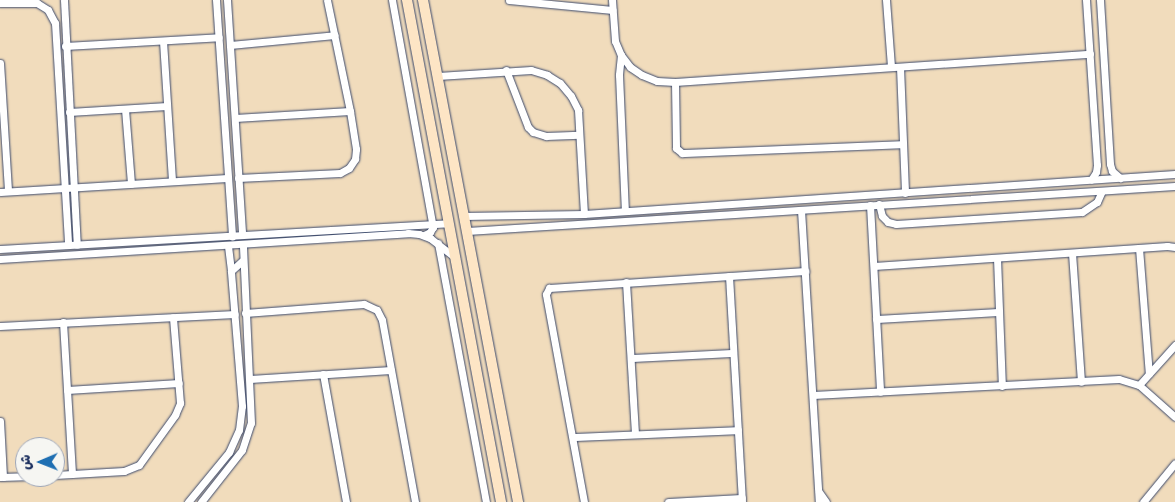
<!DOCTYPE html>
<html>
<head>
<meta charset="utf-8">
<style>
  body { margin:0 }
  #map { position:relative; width:1175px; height:502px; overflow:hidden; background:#f1dcbc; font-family:Itim,"Playpen Sans Arabic",sans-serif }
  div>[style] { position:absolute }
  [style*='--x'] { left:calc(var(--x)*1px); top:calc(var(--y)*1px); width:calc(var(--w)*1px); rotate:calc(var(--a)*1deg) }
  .roads { filter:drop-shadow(0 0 1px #3b496c) drop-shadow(0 0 1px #3b496c) }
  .street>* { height:7px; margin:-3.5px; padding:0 3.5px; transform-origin:3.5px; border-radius:3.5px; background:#fff }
  .secondary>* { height:10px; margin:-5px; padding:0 5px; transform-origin:5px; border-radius:5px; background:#fde5c5 }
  span { translate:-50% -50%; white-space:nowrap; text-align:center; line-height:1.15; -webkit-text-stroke:4px #f6f6f2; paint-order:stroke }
  .north { position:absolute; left:15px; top:437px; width:50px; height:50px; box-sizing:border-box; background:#f6f6f2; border:1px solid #9ea6b7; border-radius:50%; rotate:269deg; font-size:14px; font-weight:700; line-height:20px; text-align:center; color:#1b2f5e }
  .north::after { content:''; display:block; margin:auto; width:18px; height:22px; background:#1f6fb2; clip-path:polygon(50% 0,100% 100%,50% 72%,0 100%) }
</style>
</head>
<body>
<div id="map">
  <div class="roads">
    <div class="street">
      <i style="--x:64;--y:0;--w:245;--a:87"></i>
      <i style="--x:216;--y:0;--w:237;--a:86.1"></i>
      <i style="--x:227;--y:0;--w:235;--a:86.3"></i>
      <i style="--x:392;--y:0;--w:231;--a:79.8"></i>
      <i style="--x:433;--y:227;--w:6;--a:121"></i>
      <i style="--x:430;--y:232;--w:7;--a:153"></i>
      <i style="--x:509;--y:0;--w:104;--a:5.5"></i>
      <i style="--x:612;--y:0;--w:41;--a:85.8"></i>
      <i style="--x:615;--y:41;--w:15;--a:67"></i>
      <i style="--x:621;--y:55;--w:15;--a:53"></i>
      <i style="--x:630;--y:67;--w:14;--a:34"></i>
      <i style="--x:642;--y:75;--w:16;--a:22"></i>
      <i style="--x:657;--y:81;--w:18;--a:3"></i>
      <i style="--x:675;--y:82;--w:416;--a:-3.9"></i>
      <i style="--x:886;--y:0;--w:67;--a:85.7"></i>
      <i style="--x:1086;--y:0;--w:165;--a:86.2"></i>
      <i style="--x:1097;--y:165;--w:7;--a:98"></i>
      <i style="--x:1096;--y:172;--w:9;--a:122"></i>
      <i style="--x:1100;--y:0;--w:164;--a:86.5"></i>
      <i style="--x:1110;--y:164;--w:7;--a:74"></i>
      <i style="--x:1112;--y:171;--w:11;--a:41"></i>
      <i style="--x:0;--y:3;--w:37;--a:0"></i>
      <i style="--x:37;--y:3;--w:13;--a:32"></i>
      <i style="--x:48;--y:10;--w:15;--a:62"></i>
      <i style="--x:55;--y:23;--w:222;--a:86.6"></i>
      <i style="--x:163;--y:41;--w:140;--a:86.3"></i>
      <i style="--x:230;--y:45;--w:105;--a:-5.4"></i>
      <i style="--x:65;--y:46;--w:154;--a:-3.3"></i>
      <i style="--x:621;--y:55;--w:20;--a:96"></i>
      <i style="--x:619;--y:75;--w:136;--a:87.5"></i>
      <i style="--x:0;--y:63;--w:128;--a:86.4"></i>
      <i style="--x:900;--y:67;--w:126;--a:87.7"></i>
      <i style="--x:506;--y:70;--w:61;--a:68.9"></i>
      <i style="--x:528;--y:127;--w:7;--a:45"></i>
      <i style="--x:533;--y:132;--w:14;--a:17"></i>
      <i style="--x:546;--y:136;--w:33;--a:-2"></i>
      <i style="--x:438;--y:76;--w:93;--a:-3.7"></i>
      <i style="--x:531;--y:70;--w:17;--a:17"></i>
      <i style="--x:547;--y:75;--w:15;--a:32"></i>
      <i style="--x:560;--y:83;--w:17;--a:50"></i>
      <i style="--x:571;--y:96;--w:16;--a:63"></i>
      <i style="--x:578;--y:110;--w:104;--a:86.7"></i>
      <i style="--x:675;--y:82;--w:66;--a:89.1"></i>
      <i style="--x:676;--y:148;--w:8;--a:40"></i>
      <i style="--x:682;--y:153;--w:221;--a:-2.3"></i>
      <i style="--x:125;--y:109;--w:75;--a:85.4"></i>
      <i style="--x:69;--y:112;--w:98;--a:-3.5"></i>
      <i style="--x:235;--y:118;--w:115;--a:-3.5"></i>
      <i style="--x:238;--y:178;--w:102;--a:-2.8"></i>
      <i style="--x:340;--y:173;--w:10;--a:-29"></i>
      <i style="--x:349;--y:168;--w:11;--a:-56"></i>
      <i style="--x:355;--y:159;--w:10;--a:-84"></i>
      <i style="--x:356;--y:149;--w:38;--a:-99"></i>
      <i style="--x:350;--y:111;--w:113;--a:-101.7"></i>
      <i style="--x:0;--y:192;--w:228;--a:-3.5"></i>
      <i style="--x:879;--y:204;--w:12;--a:76"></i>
      <i style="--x:882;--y:216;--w:8;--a:45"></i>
      <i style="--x:888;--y:222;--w:8;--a:14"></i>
      <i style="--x:896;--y:224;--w:186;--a:-3.7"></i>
      <i style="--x:1082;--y:212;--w:18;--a:-34"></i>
      <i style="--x:1097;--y:202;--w:12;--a:-66"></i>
      <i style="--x:870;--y:205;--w:187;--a:86.9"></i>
      <i style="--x:801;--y:210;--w:293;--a:86.5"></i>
      <i style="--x:464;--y:216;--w:120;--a:-1"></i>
      <i style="--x:584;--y:214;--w:592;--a:-3.87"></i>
      <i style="--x:467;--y:231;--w:709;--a:-3.64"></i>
      <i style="--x:438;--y:243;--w:263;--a:79.5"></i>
      <i style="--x:228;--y:246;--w:25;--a:83"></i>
      <i style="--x:1139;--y:248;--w:126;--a:85.5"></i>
      <i style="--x:0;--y:249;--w:449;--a:-3.3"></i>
      <i style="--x:1072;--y:253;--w:129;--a:86"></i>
      <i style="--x:997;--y:258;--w:128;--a:87.8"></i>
      <i style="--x:0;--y:259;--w:409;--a:-3.6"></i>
      <i style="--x:408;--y:233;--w:11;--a:5"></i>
      <i style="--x:419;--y:234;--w:12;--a:20"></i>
      <i style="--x:430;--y:238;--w:33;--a:38"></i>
      <i style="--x:874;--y:266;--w:294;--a:-3.9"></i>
      <i style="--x:1167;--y:246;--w:8;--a:7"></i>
      <i style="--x:729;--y:276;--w:226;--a:86.7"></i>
      <i style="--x:626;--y:282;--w:152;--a:86.6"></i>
      <i style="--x:245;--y:313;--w:119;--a:-4.3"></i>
      <i style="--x:364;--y:304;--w:14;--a:25"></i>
      <i style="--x:377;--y:310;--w:11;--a:63"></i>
      <i style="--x:382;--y:320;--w:185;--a:79.7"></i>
      <i style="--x:876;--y:319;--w:123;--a:-3.3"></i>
      <i style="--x:63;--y:322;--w:152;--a:86.6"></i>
      <i style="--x:0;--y:326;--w:235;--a:-2.9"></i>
      <i style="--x:631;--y:358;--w:102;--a:-2.8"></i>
      <i style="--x:323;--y:374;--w:130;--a:79.8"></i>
      <i style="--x:250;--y:379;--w:141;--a:-3.7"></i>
      <i style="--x:1139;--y:385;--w:54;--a:-48"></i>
      <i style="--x:67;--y:390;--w:112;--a:-3.6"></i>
      <i style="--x:813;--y:395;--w:306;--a:-3"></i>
      <i style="--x:1119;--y:379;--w:21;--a:17"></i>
      <i style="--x:1139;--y:385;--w:48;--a:41.6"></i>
      <i style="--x:0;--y:421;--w:56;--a:86.9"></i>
      <i style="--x:573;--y:437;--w:165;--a:-2.4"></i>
      <i style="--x:55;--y:475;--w:69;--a:-3.3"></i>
      <i style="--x:124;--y:471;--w:16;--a:-22"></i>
      <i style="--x:139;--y:465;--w:62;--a:-54.2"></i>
      <i style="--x:175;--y:415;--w:13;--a:-67"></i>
      <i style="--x:180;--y:403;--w:86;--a:-94.7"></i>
      <i style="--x:0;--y:477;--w:25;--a:-2"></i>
      <i style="--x:819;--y:492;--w:12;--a:55"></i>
      <i style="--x:188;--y:502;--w:65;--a:-50.6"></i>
      <i style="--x:229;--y:452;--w:24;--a:-66"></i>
      <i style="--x:239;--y:430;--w:24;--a:-83"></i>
      <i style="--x:242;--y:406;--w:135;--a:-94.7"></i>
      <i style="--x:231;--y:271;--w:15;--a:-42"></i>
      <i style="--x:201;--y:502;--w:66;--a:-51.7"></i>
      <i style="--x:242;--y:450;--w:28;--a:-72"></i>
      <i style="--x:251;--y:423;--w:178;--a:-92.6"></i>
      <i style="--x:584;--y:502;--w:211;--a:-100.4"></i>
      <i style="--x:546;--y:294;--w:7;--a:-63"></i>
      <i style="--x:549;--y:288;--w:257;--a:-3.8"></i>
      <i style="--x:668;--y:502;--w:74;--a:-3.1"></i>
      <i style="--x:1143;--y:502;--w:50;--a:-50.6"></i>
    </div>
    <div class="secondary">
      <i style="--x:407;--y:0;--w:511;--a:79.39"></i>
      <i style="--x:423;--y:0;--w:511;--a:79.28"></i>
    </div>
  </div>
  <div class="north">ش</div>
</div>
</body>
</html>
